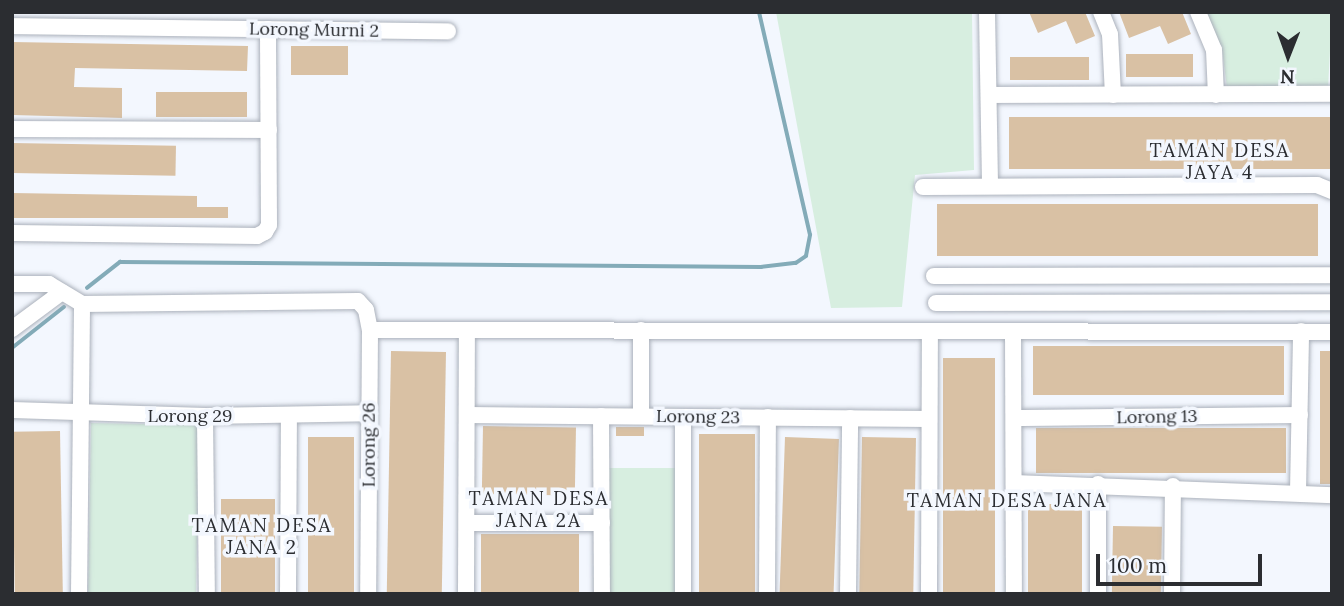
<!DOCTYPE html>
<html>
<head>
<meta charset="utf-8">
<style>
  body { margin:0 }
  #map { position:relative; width:1344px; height:606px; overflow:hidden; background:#f3f7fe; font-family:Lora,serif }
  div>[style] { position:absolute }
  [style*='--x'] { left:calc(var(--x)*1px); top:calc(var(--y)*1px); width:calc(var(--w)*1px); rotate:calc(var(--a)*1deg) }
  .green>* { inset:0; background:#d7eee0; transform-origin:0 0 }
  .stream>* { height:3.5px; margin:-1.75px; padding:0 1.75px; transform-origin:1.75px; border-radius:1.75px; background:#83abb8 }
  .building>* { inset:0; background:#d9c1a4; transform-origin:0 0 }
  .roads { filter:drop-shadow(0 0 2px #abb1bb) drop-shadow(0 0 2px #abb1bb) }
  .minor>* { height:16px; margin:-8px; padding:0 8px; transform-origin:8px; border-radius:8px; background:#fff }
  span { translate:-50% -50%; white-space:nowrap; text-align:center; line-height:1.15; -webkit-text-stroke:7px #f3f7fe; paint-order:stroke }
  .street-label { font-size:18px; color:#2b2d31 }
  .neighbourhood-label { font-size:19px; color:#2b2d31; letter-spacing:2px }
  .frame { position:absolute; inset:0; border:14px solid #2b2d31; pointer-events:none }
  .north { position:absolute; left:1253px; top:21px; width:70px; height:70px; -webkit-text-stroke:5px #f3f7fe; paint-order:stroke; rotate:181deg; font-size:19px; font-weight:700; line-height:28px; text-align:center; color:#2b2d31 }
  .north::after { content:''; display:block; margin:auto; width:24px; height:32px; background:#2b2d31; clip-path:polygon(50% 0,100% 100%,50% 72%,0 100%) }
  .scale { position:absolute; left:1096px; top:554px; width:166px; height:32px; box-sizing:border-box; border:4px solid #2b2d31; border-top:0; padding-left:9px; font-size:21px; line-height:24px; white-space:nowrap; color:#2b2d31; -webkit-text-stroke:5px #f3f7fe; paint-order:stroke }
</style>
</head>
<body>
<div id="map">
  <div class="green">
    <i style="clip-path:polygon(776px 12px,972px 12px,974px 170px,915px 175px,902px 307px,831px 308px)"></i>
    <i style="clip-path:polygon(1206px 12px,1332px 12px,1328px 89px,1227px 88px,1222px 49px)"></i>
    <i style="left:91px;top:423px;width:108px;height:171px;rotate:1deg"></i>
    <i style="left:606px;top:468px;width:72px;height:126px"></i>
  </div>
  <div class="stream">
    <i style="--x:87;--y:288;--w:42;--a:-38.2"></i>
    <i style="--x:120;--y:262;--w:641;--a:0.45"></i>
    <i style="--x:761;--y:267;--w:35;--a:-7"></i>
    <i style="--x:796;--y:263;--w:12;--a:-35"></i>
    <i style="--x:806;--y:256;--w:21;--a:-79"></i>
    <i style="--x:810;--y:235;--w:229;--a:-102.9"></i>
    <i style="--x:12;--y:348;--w:66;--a:-38.3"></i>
  </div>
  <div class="building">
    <i style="clip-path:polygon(1029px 12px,1085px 12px,1095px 36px,1076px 44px,1066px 21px,1038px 33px)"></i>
    <i style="clip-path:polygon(1119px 12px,1182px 12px,1191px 34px,1168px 44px,1160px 26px,1129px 38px)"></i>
    <i style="clip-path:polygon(12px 42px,248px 46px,247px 71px,75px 68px,74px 87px,122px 88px,122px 118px,12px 115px)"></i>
    <i style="left:291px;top:46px;width:57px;height:29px"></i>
    <i style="left:1193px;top:54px;width:23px;height:67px;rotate:90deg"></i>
    <i style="left:1010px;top:57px;width:79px;height:23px"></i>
    <i style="left:156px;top:92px;width:91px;height:25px"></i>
    <i style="left:1332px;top:117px;width:52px;height:323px;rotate:90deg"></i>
    <i style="left:12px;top:143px;width:164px;height:30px;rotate:1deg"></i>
    <i style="clip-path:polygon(12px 193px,197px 196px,197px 207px,228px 207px,228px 218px,12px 218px)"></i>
    <i style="left:937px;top:204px;width:381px;height:52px"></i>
    <i style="left:1033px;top:346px;width:251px;height:49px"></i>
    <i style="left:391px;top:351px;width:55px;height:243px;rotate:1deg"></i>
    <i style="left:1320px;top:351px;width:12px;height:133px"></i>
    <i style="left:943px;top:358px;width:52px;height:236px"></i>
    <i style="left:483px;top:426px;width:93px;height:68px;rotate:1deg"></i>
    <i style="left:616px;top:427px;width:28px;height:9px"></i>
    <i style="left:1036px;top:428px;width:250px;height:45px"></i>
    <i style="left:60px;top:431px;width:163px;height:48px;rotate:89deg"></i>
    <i style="left:699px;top:434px;width:56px;height:160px"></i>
    <i style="left:308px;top:437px;width:46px;height:157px"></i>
    <i style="left:785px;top:437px;width:54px;height:157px;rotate:2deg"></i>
    <i style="left:862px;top:437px;width:54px;height:157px;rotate:1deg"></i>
    <i style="left:221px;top:499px;width:54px;height:95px"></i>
    <i style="left:1028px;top:504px;width:54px;height:90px"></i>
    <i style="left:1113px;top:526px;width:49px;height:68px;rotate:1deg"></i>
    <i style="left:481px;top:534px;width:98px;height:60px"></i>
  </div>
  <div class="roads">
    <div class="minor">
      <i style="--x:987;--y:12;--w:174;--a:89"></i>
      <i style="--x:1101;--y:12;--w:24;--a:68"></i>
      <i style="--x:1110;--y:34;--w:61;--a:87.2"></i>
      <i style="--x:1198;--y:12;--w:41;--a:67.2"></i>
      <i style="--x:1214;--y:50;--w:45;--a:87.5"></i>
      <i style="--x:12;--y:26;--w:436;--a:0.7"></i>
      <i style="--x:989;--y:95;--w:343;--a:-0.2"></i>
      <i style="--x:12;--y:129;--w:257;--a:0.2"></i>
      <i style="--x:923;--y:187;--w:394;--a:-0.3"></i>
      <i style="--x:1317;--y:185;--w:16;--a:22"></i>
      <i style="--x:12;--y:233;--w:245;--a:0.7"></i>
      <i style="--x:257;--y:236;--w:9;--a:-27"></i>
      <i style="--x:265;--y:232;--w:8;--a:-60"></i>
      <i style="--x:269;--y:225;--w:196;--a:-90.3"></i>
      <i style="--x:934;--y:276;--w:398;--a:-0.1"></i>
      <i style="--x:12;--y:284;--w:37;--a:0"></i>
      <i style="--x:49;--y:284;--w:39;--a:31"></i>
      <i style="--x:82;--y:304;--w:276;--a:-0.6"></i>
      <i style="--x:358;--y:301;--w:12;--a:48"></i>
      <i style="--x:366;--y:310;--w:20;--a:79"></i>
      <i style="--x:370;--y:330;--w:264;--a:90.4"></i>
      <i style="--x:936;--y:303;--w:396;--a:-0.1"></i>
      <i style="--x:12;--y:329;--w:62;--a:-36.5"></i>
      <i style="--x:370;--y:330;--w:962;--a:0.12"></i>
      <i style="--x:1013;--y:331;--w:263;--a:89.8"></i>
      <i style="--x:12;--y:410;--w:193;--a:1.8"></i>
      <i style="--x:205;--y:416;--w:164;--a:-1"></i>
      <i style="--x:467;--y:415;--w:462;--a:0.5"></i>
      <i style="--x:205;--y:416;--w:178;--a:89.4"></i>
      <i style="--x:601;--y:416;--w:178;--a:89.7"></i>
      <i style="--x:641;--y:416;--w:86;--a:-90"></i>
      <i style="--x:683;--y:417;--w:177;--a:90"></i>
      <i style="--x:1015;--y:418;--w:285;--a:-0.6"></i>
      <i style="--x:1015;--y:483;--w:317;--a:2.2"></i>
      <i style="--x:1098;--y:484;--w:110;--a:90"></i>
      <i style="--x:1298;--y:492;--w:161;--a:-88.9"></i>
      <i style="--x:467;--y:523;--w:135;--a:0"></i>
      <i style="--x:79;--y:594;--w:290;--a:-89.4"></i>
      <i style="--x:288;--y:594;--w:178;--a:-89.7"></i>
      <i style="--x:466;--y:594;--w:264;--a:-89.8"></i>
      <i style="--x:767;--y:594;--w:177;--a:-89.7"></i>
      <i style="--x:848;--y:594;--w:176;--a:-89.3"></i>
      <i style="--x:929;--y:594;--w:263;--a:-89.8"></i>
      <i style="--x:1172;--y:594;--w:108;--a:-89.5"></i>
    </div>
  </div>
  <div class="street-label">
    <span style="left:314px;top:30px;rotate:1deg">Lorong Murni 2</span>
    <span style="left:190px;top:416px">Lorong 29</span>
    <span style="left:698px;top:417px;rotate:1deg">Lorong 23</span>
    <span style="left:1157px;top:417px;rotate:-1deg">Lorong 13</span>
    <span style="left:369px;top:445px;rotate:-90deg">Lorong 26</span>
  </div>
  <div class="neighbourhood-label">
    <span style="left:1220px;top:162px">TAMAN DESA<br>JAYA 4</span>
    <span style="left:539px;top:510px">TAMAN DESA<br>JANA 2A</span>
    <span style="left:1007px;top:501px">TAMAN DESA JANA</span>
    <span style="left:262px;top:537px">TAMAN DESA<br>JANA 2</span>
  </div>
  <div class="frame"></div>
  <div class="north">N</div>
  <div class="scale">100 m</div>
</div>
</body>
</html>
